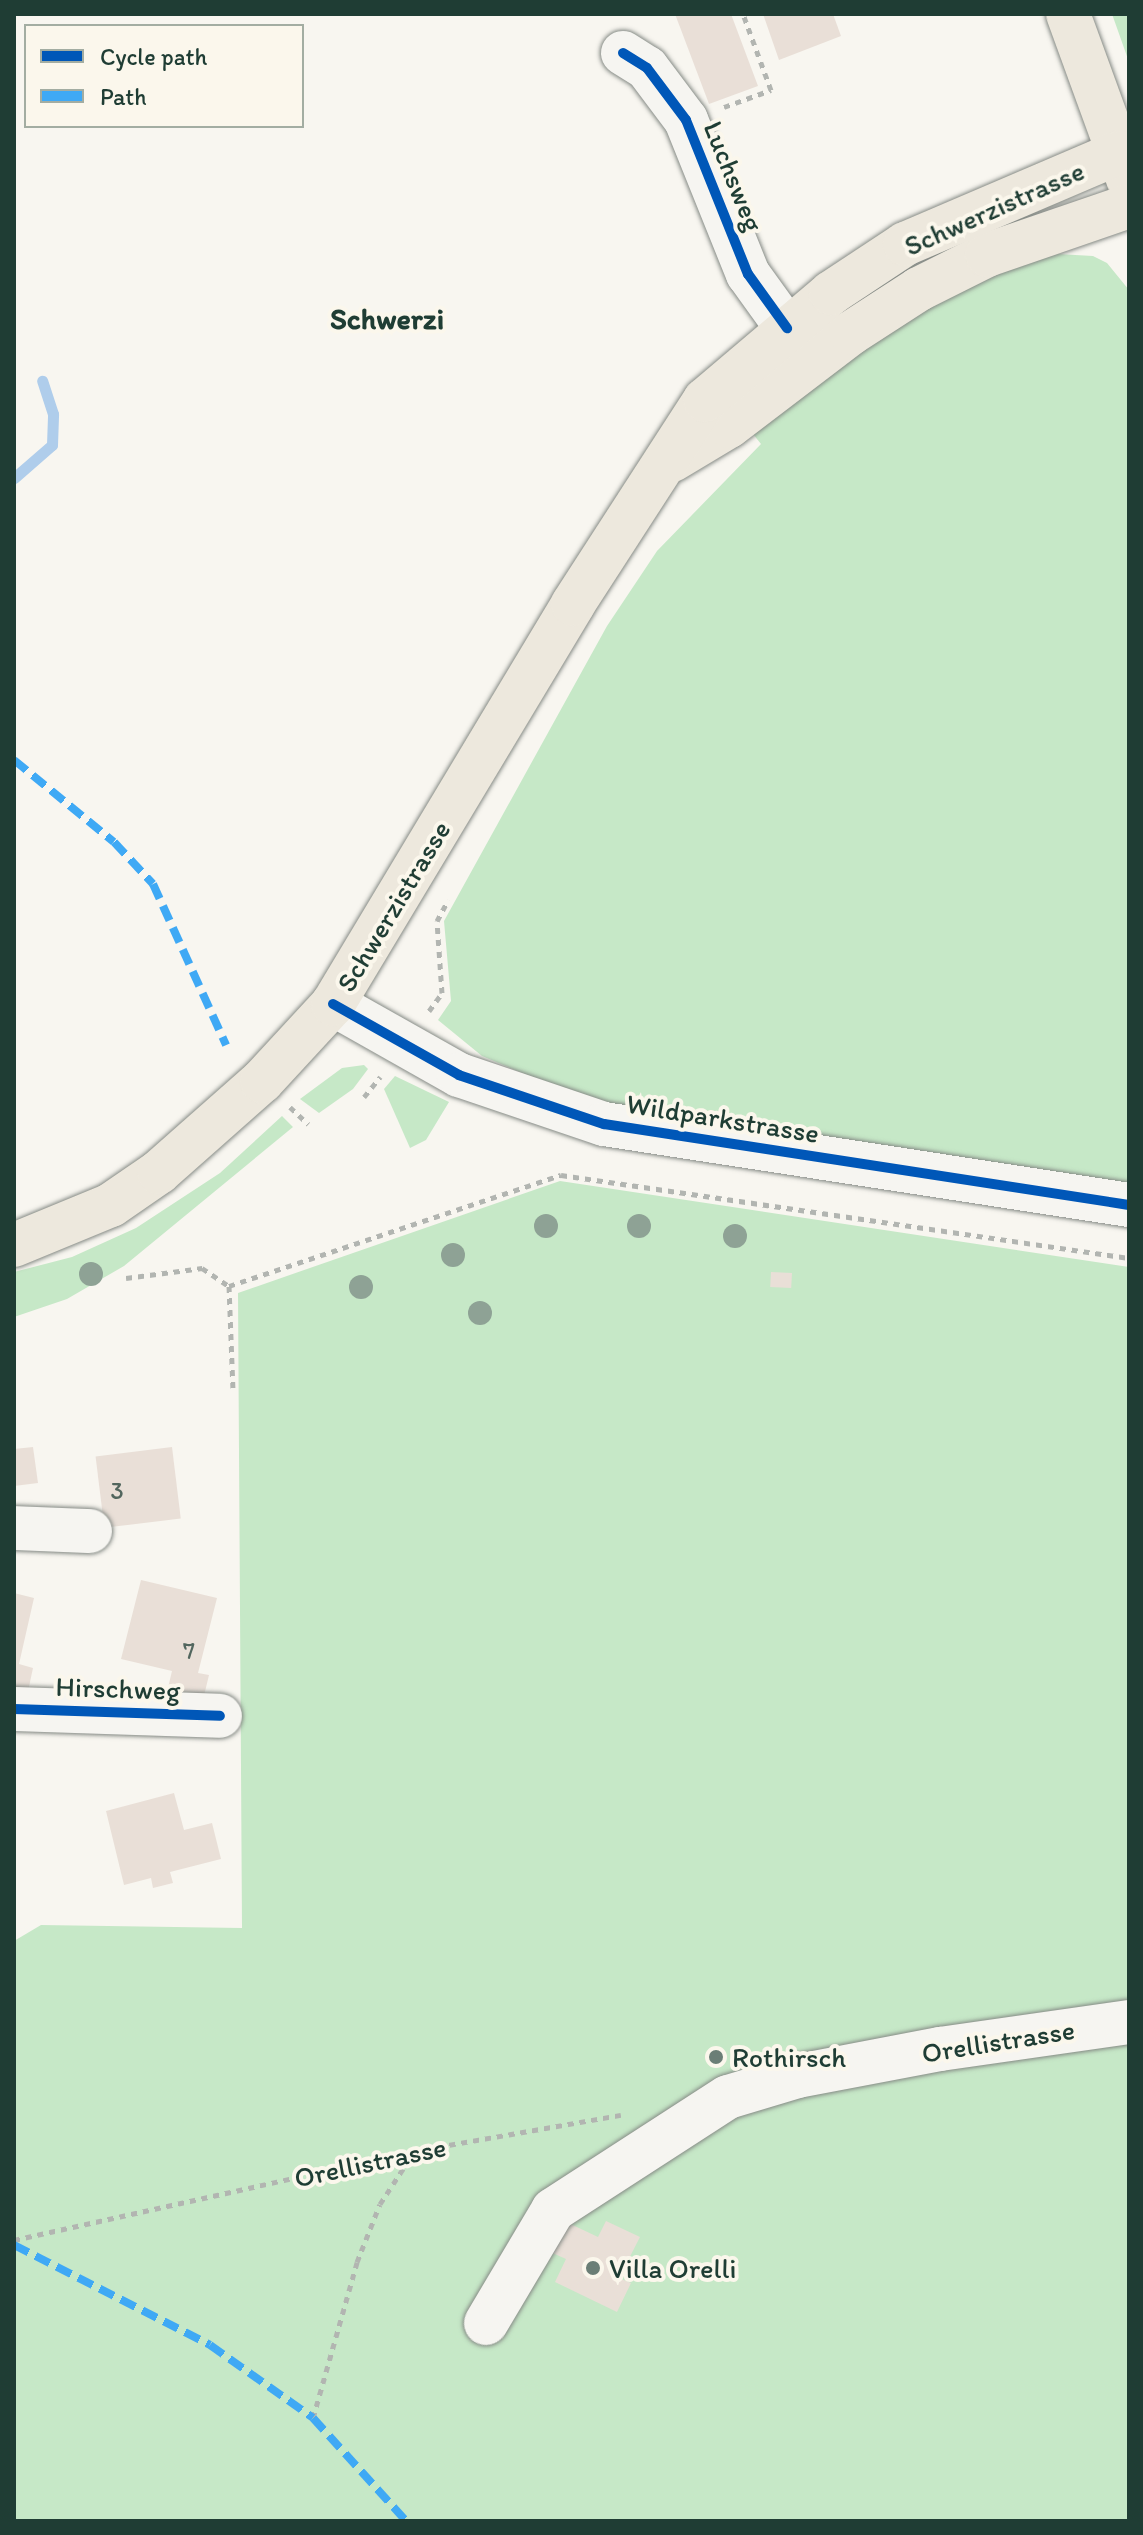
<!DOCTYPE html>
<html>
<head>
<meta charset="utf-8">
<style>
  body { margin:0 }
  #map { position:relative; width:1143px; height:2535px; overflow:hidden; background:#f8f6f0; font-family:Itim,sans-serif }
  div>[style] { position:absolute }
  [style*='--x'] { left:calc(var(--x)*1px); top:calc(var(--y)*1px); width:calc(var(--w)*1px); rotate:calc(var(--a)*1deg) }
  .green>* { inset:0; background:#c6e8c7 }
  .stream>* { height:11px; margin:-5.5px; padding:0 5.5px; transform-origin:5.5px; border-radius:5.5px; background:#afcdeb }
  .building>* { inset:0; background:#e9dfd7; transform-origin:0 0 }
  .path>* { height:5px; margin-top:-2.5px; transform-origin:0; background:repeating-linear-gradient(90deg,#b2b5b1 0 6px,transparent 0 12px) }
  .roads { filter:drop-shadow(0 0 2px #868b86) drop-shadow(0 0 2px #868b86) }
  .minor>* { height:44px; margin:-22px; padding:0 22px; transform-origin:22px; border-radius:22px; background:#f6f5f1 }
  .major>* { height:44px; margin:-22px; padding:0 22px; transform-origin:22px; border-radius:22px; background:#ede8dd }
  .quiet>* { height:8px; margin-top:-4px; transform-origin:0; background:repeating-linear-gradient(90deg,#3fa9f5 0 16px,transparent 0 24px) }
  .cycleway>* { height:10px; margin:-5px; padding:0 5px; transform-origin:5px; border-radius:5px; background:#0057b8 }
  .trees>* { width:24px; height:24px; margin:-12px; border-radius:50%; background:#8ea295 }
  .dots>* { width:22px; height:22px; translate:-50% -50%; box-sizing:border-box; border:4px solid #fbf7ec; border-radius:50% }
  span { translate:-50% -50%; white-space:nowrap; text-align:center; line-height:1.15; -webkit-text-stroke:8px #fbf7ec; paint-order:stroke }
  .number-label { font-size:24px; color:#52665e }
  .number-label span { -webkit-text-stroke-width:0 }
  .street-label { font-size:28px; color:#1f3d34 }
  .poi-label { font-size:28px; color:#1f3d34 }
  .left { translate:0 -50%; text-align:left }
  .neighbourhood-label { font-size:30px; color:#1f3d34; font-weight:700 }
  .frame { position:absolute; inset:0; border:16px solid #1f3d34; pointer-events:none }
  .legend { position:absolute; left:24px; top:24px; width:280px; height:104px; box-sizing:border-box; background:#fbf7ec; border:2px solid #a3ada2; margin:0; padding:10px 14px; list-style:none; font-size:24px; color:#1f3d34 }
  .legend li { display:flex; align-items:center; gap:16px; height:40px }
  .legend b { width:40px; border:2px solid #a3ada2 }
</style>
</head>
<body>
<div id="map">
  <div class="green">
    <i style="clip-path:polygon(1112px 14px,1129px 14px,1129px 62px)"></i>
    <i style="clip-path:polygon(1058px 254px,1093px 256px,1107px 263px,1129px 290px,1129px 1188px,644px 1114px,568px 1092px,482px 1056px,438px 1020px,451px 1001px,444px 921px,607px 626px,657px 551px,761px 444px,753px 434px,862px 351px,936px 304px,1016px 266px)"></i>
    <i style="clip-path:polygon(364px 1065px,368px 1069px,353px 1089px,319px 1113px,300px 1099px,342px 1068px)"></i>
    <i style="clip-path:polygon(395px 1076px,449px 1102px,426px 1140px,410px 1148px,384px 1089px)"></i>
    <i style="clip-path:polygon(282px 1116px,293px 1127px,124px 1266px,67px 1299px,14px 1317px,14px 1272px,72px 1257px,136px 1228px,220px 1173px)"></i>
    <i style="clip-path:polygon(560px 1181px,1129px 1267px,1129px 2521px,14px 2521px,14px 1941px,41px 1925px,242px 1928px,238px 1293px)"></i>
  </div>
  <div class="stream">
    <i style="--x:14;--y:478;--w:50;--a:-41"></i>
    <i style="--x:52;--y:445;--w:31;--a:-88"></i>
    <i style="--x:53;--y:414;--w:35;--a:-108"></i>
  </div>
  <div class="building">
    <i style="clip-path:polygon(675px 14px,731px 14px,758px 86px,709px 104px)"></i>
    <i style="clip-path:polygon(763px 14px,833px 14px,841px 36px,779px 60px)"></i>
    <i style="left:771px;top:1272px;width:21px;height:15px;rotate:3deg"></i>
    <i style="clip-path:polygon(33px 1447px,38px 1483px,14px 1486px,14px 1449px)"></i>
    <i style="left:172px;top:1447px;width:72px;height:77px;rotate:83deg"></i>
    <i style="clip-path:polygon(141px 1580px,217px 1598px,198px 1673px,209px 1675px,202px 1704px,166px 1696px,172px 1671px,121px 1659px)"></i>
    <i style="clip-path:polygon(14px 1593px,34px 1598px,19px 1664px,33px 1668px,27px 1696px,14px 1693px)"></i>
    <i style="clip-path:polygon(174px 1793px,184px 1830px,212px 1823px,221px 1859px,170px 1872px,173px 1883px,153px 1888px,151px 1878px,124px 1885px,106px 1811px)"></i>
    <i style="clip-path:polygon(562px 2220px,598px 2237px,606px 2221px,640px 2237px,619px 2278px,631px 2283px,617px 2312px,555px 2282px,566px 2259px,548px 2251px)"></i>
  </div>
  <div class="path">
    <i style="--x:724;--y:107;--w:50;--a:-19.9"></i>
    <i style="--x:771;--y:90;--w:81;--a:-110.2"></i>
    <i style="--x:429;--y:1011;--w:22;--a:-54"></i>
    <i style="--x:442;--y:993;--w:72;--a:-94"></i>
    <i style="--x:437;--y:921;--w:24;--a:-62"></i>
    <i style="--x:364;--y:1097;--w:26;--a:-51"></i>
    <i style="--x:290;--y:1107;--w:25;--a:43"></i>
    <i style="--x:126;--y:1278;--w:77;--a:-7.5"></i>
    <i style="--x:202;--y:1268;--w:32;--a:34"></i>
    <i style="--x:229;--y:1286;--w:350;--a:-18.5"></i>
    <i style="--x:561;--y:1175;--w:574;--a:8.31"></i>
    <i style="--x:229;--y:1286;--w:102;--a:87.8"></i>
    <i style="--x:14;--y:2240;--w:410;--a:-12.5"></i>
    <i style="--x:414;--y:2151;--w:210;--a:-9.9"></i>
    <i style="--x:313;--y:2418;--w:162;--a:-74.2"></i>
    <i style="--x:357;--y:2262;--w:62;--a:-68.4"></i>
    <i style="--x:380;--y:2204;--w:62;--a:-56.8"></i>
  </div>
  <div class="roads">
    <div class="minor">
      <i style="--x:623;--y:53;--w:28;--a:32"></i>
      <i style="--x:647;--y:68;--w:65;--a:53.1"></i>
      <i style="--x:686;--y:120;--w:166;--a:68.1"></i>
      <i style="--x:748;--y:274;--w:67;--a:54.2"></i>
      <i style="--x:333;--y:1004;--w:145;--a:29.4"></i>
      <i style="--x:459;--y:1075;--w:153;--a:18.7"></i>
      <i style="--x:604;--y:1124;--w:531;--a:8.77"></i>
      <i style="--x:14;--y:1528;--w:76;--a:2.3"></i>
      <i style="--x:14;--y:1709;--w:206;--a:1.9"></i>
      <i style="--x:486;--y:2323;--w:131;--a:-59.3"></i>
      <i style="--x:553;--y:2210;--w:208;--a:-32.9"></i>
      <i style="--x:728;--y:2097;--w:73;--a:-16.7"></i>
      <i style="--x:798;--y:2076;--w:145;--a:-10.8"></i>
      <i style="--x:940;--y:2049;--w:191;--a:-8.1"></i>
    </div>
    <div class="major">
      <i style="--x:1068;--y:14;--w:176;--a:70"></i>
      <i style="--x:672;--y:460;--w:66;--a:-30.8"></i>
      <i style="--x:729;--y:426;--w:153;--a:-37.3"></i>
      <i style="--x:851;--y:333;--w:81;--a:-32.9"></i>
      <i style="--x:919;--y:289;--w:76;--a:-26.6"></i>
      <i style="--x:987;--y:255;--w:150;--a:-19"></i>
      <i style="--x:14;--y:1245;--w:105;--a:-22.4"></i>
      <i style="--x:111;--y:1205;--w:58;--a:-34.5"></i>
      <i style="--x:159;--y:1172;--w:137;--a:-41.5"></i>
      <i style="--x:262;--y:1081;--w:105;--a:-47.3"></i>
      <i style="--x:333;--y:1004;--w:466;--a:-59"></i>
      <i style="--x:573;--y:604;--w:243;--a:-57.1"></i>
      <i style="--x:705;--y:400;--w:165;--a:-40.3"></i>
      <i style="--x:831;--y:293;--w:89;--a:-33.5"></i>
      <i style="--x:905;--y:244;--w:232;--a:-23.1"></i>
    </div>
  </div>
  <div class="quiet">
    <i style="--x:14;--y:760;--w:129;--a:39.4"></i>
    <i style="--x:114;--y:842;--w:57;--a:47.1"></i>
    <i style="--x:153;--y:884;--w:177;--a:65.6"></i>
    <i style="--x:14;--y:2245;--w:220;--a:27"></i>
    <i style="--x:210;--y:2345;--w:126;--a:35.3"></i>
    <i style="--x:313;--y:2418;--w:139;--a:47.9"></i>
  </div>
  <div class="cycleway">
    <i style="--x:623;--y:53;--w:28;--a:32"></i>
    <i style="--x:647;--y:68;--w:65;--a:53.1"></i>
    <i style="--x:686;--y:120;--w:166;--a:68.1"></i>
    <i style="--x:748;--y:274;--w:67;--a:54.2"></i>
    <i style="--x:333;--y:1004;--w:145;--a:29.4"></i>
    <i style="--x:459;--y:1075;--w:153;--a:18.7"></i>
    <i style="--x:604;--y:1124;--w:531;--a:8.77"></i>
    <i style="--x:14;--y:1709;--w:206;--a:1.9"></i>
  </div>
  <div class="trees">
    <i style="left:546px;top:1226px"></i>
    <i style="left:639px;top:1226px"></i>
    <i style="left:735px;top:1236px"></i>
    <i style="left:453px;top:1255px"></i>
    <i style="left:91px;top:1274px"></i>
    <i style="left:361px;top:1287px"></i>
    <i style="left:480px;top:1313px"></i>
  </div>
  <div class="dots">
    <i style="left:716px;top:2057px;background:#6b7e76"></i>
    <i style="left:593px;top:2268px;background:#6b7e76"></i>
  </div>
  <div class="number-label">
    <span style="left:117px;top:1491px">3</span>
    <span style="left:189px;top:1651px">7</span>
  </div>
  <div class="street-label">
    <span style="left:734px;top:176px;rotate:68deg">Luchsweg</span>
    <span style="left:994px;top:208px;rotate:-24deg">Schwerzistrasse</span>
    <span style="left:393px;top:906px;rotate:-59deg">Schwerzistrasse</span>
    <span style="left:723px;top:1118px;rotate:9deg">Wildparkstrasse</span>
    <span style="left:118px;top:1688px;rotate:2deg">Hirschweg</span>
    <span style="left:998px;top:2041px;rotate:-9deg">Orellistrasse</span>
    <span style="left:370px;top:2162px;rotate:-12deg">Orellistrasse</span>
  </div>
  <div class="poi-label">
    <span class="left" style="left:732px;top:2057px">Rothirsch</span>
    <span class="left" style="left:609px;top:2268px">Villa Orelli</span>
  </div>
  <div class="neighbourhood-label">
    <span style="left:387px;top:319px">Schwerzi</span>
  </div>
  <div class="frame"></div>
  <ul class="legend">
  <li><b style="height:10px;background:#0057b8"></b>Cycle path</li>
  <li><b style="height:10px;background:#3fa9f5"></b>Path</li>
  </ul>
</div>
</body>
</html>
